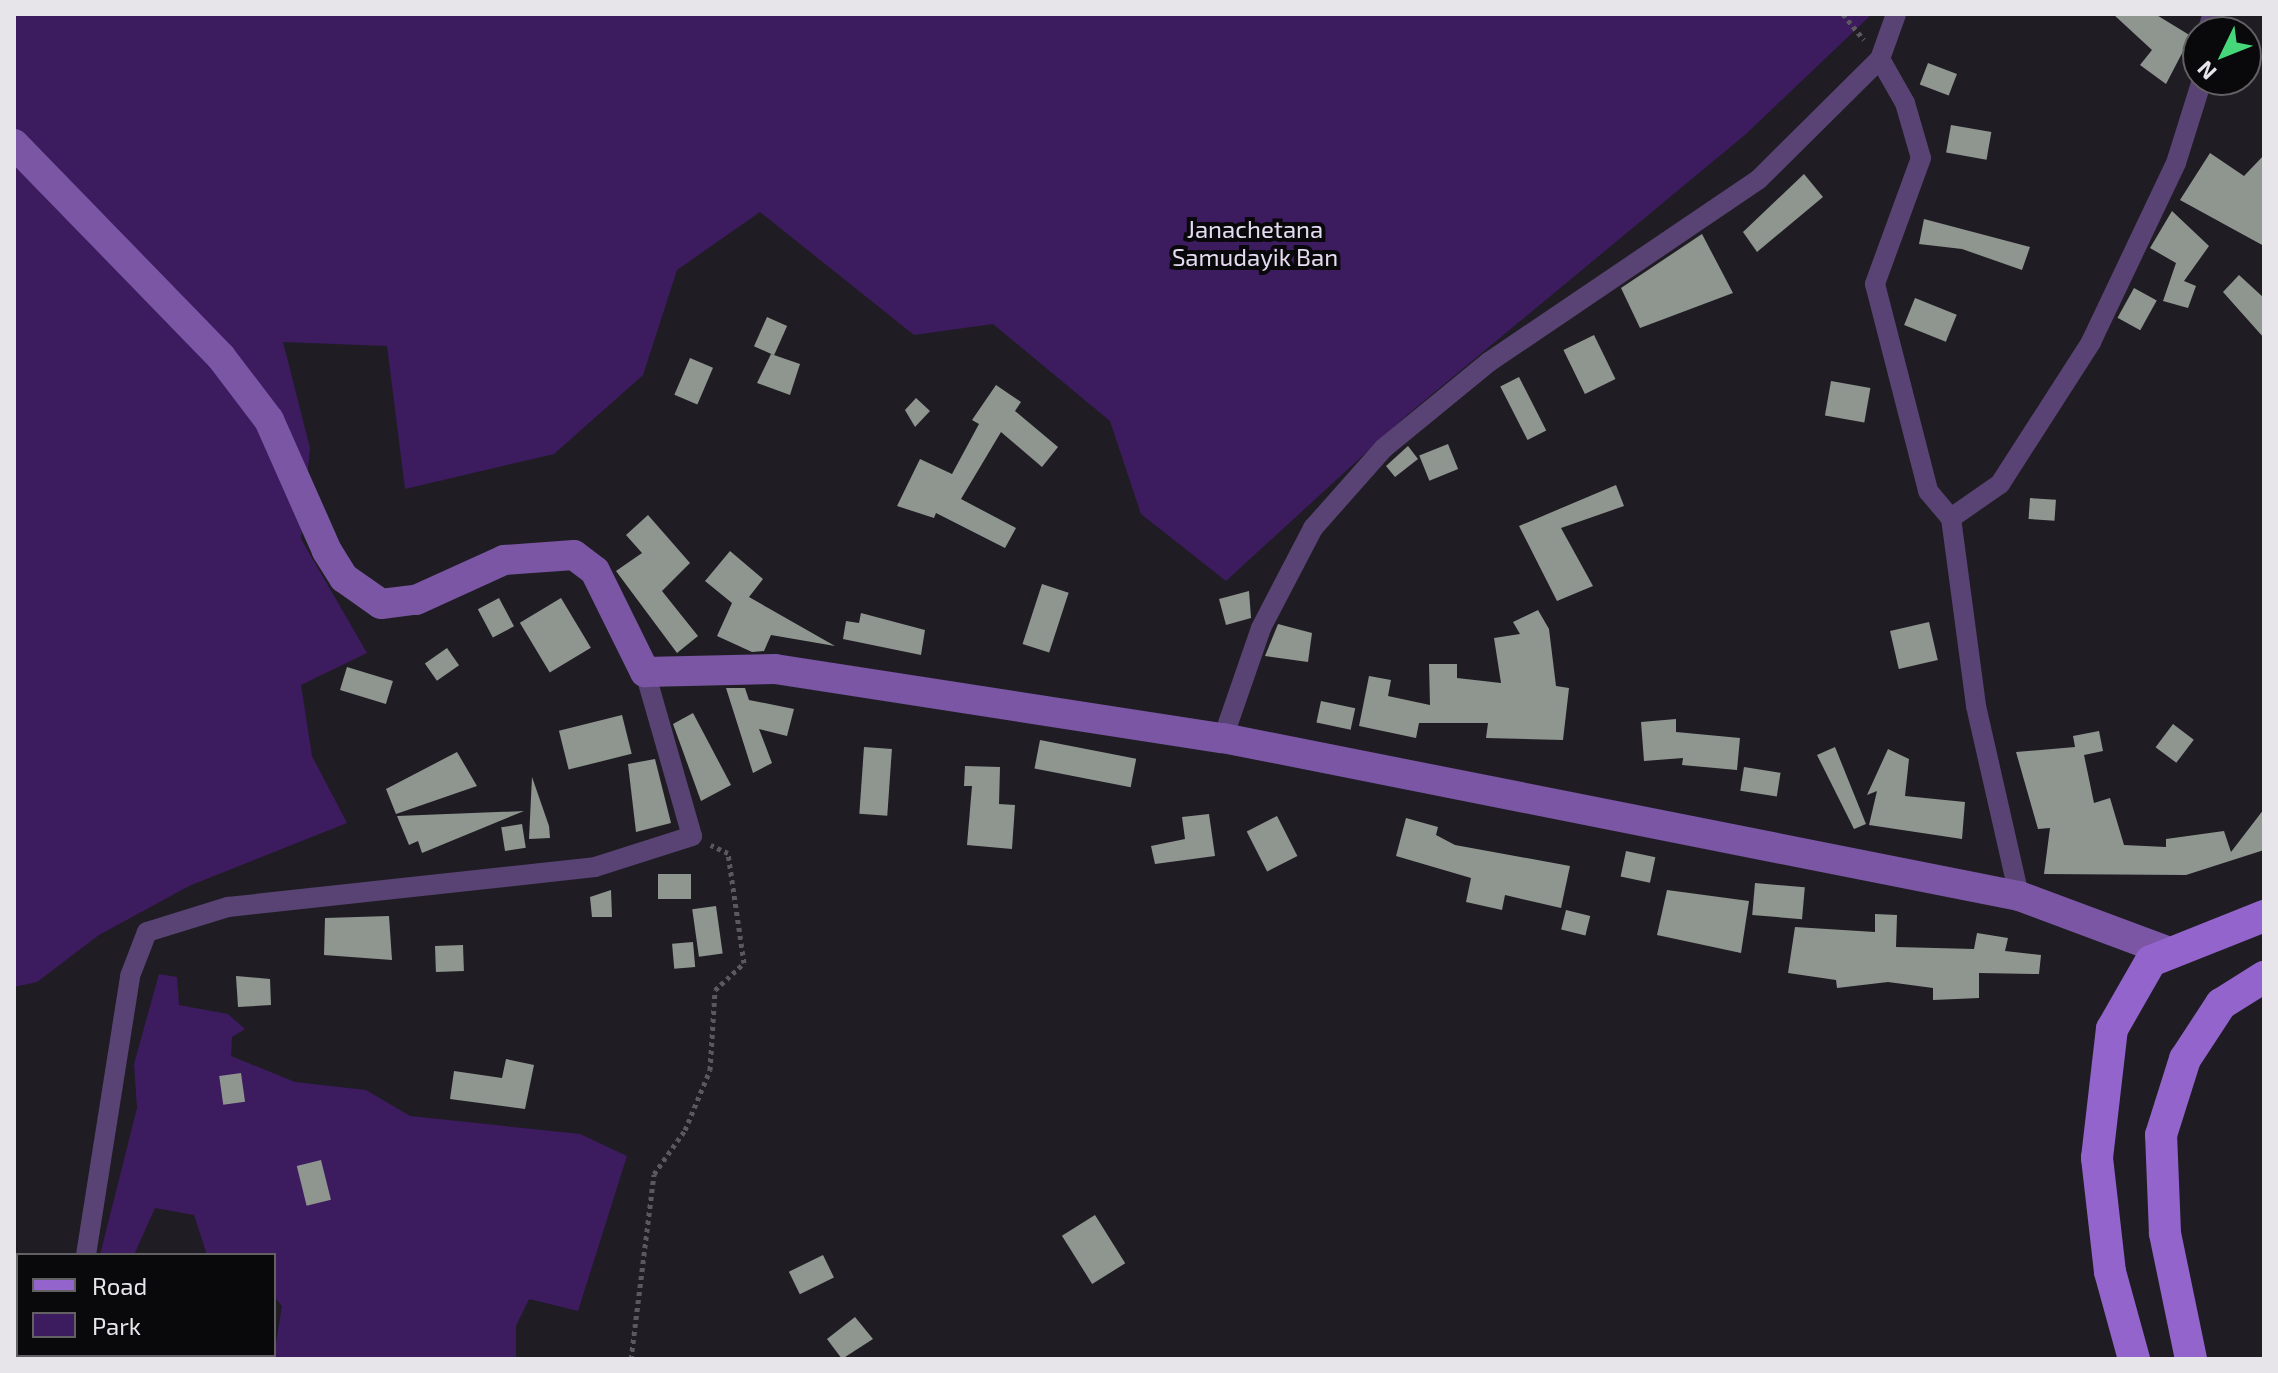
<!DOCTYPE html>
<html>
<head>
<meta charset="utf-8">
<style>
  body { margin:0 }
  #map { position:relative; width:2278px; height:1373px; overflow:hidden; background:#1f1d23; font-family:"Exo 2",sans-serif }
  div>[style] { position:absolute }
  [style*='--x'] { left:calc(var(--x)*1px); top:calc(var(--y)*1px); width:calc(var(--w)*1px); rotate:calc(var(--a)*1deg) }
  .green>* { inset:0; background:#3d1b5f }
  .building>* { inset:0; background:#8f9690; transform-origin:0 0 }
  .path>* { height:5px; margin-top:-2.5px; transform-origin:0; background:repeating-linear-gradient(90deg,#5b595f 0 4px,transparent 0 8px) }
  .street>* { height:20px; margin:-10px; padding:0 10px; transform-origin:10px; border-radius:10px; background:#594374 }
  .secondary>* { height:30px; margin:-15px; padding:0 15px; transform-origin:15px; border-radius:15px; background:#7a56a5 }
  .primary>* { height:32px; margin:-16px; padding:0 16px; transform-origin:16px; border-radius:16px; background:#9364cb }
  span { translate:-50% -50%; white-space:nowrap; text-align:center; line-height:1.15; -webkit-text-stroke:8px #09080a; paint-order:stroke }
  .park-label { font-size:24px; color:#e5dcf2 }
  .frame { position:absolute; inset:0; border:16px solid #e7e5e9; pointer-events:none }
  .legend { position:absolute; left:16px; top:1253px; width:260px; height:104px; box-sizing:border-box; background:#09080a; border:2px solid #626063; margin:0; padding:10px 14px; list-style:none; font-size:24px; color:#e7e5e9 }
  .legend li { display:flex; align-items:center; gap:16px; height:40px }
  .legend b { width:40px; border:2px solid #626063 }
  .north { position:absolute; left:2182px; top:16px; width:80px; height:80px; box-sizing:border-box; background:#09080a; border:2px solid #626063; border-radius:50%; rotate:227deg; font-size:22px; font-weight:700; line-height:32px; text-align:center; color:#e7e5e9 }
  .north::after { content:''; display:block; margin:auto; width:28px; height:36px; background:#45d77a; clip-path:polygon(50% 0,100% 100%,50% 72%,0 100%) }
</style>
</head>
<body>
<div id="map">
  <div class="green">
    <i style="clip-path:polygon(14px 14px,1872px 14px,1746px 134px,1407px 415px,1226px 581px,1141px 514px,1110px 421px,993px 324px,914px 335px,760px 212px,677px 270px,643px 375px,554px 454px,405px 489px,387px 346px,283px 342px,310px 448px,301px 539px,367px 653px,301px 685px,312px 756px,347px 823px,189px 886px,99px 935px,37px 982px,14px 987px)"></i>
    <i style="clip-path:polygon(159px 974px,177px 977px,179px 1005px,228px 1014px,245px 1029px,232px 1037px,231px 1056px,295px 1082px,366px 1090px,410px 1116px,580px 1134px,627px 1156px,578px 1311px,529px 1299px,516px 1326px,516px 1359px,247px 1359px,274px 1355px,282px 1306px,274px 1297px,274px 1255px,207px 1255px,194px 1215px,155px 1208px,134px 1255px,100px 1255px,137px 1108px,134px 1064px)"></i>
  </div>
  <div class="building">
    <i style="clip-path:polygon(2113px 14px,2155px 14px,2191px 36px,2166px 84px,2140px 65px,2152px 50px)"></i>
    <i style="left:1928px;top:63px;width:31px;height:23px;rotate:21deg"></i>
    <i style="left:1951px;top:125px;width:41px;height:28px;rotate:10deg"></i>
    <i style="clip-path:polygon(2210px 153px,2244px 176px,2264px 155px,2264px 246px,2180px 200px)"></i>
    <i style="clip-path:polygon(1804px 174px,1823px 197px,1757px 252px,1743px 232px)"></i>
    <i style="clip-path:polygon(2172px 211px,2209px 246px,2184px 281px,2196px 286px,2188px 308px,2163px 301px,2176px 263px,2150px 248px)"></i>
    <i style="clip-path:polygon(1924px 219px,2030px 247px,2022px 270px,1962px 249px,1919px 244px)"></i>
    <i style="clip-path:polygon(1702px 234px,1733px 293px,1640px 328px,1621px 288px)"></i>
    <i style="clip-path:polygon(2239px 275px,2264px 298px,2264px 338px,2223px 292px)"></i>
    <i style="left:2134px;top:288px;width:26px;height:34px;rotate:29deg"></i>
    <i style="left:1915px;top:298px;width:45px;height:29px;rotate:22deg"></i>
    <i style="left:767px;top:317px;width:22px;height:32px;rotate:24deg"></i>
    <i style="left:1594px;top:335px;width:49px;height:34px;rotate:64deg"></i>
    <i style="clip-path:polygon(771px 354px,800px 364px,790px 395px,757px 383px)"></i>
    <i style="left:690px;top:358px;width:25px;height:40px;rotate:23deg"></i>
    <i style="left:1519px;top:377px;width:60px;height:21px;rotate:63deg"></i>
    <i style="left:1831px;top:381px;width:40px;height:35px;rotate:10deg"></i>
    <i style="clip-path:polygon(996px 385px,1021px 402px,1015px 411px,1058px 447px,1042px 467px,1001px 432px,961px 499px,1016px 528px,1005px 548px,936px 513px,934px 518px,897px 506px,920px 459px,952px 474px,979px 424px,972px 420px)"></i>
    <i style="clip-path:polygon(916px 398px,930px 411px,915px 427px,905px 410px)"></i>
    <i style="left:1448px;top:444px;width:27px;height:31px;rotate:68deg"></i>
    <i style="clip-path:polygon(1408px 446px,1418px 459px,1395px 477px,1386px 466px)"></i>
    <i style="clip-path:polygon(1616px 485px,1624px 506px,1561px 528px,1593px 586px,1557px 601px,1519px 526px)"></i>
    <i style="left:2030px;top:498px;width:26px;height:21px;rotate:4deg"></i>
    <i style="clip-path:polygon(648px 515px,690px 563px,662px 591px,698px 636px,677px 653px,616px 571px,642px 553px,626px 535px)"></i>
    <i style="clip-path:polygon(730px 551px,763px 579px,749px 597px,835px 646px,771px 635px,764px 651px,752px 652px,717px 636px,732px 603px,705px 581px)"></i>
    <i style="left:1042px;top:584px;width:28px;height:63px;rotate:18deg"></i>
    <i style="clip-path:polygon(1249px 591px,1251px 618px,1226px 625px,1219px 599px)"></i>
    <i style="left:499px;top:598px;width:32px;height:24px;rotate:62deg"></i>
    <i style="left:561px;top:598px;width:58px;height:48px;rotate:59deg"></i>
    <i style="clip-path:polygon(1538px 610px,1549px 629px,1556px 686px,1569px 688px,1563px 740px,1486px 738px,1488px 723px,1419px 723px,1416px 738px,1359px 726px,1369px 676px,1391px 680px,1388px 696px,1430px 705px,1429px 664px,1457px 664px,1457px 678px,1501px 683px,1494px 638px,1520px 634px,1513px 622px)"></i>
    <i style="clip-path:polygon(861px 613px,925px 630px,921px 655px,843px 639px,846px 621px,859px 623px)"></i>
    <i style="left:1929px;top:622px;width:39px;height:40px;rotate:77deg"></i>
    <i style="clip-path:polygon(1278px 624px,1312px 633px,1308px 662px,1265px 656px)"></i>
    <i style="left:447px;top:648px;width:21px;height:27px;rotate:55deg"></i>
    <i style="left:347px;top:667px;width:48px;height:24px;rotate:17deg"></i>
    <i style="clip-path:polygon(726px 688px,745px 688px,749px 700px,794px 709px,787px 736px,759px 729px,772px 763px,753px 773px)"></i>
    <i style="left:1321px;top:701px;width:35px;height:22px;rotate:12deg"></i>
    <i style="clip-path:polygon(693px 713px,731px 785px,701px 801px,673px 724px)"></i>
    <i style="left:622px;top:715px;width:40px;height:65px;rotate:76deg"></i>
    <i style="clip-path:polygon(1676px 719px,1676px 732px,1740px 738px,1737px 770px,1682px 765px,1683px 758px,1644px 761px,1641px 722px)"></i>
    <i style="left:2173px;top:724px;width:26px;height:29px;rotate:37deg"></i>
    <i style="clip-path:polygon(2099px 731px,2103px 751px,2084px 755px,2094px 803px,2110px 798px,2124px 845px,2166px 847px,2166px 839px,2224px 831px,2231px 852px,2264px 809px,2264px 850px,2186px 875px,2044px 874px,2050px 828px,2038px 829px,2016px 752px,2075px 747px,2073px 736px)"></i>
    <i style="left:1040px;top:740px;width:98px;height:29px;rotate:11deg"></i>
    <i style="left:864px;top:747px;width:28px;height:67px;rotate:4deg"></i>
    <i style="clip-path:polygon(1835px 747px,1866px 824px,1854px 829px,1817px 755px)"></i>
    <i style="clip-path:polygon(1888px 749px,1909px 759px,1905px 796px,1965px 802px,1962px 839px,1869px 825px,1877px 791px,1867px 795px)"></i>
    <i style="clip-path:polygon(457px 752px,477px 786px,396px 814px,386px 789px)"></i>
    <i style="clip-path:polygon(655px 759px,671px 823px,636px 832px,628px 764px)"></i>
    <i style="clip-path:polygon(965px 766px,1000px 767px,999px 804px,1015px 805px,1012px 849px,967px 845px,972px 786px,964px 786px)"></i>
    <i style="left:1744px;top:767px;width:37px;height:24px;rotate:9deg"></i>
    <i style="clip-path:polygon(532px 777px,549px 826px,550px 838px,529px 839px)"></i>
    <i style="clip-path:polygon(524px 811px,422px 853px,418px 841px,409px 845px,397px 816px)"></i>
    <i style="clip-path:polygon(1209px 814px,1215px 856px,1155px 864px,1151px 846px,1185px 839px,1182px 817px)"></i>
    <i style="left:1277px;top:816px;width:45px;height:34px;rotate:63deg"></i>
    <i style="clip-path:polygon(1406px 818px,1438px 827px,1436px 835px,1455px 845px,1570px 866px,1561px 908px,1505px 895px,1502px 910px,1466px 902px,1471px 878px,1396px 856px)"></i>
    <i style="left:522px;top:824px;width:24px;height:21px;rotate:81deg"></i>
    <i style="left:1626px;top:851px;width:30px;height:26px;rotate:12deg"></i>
    <i style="left:658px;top:874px;width:33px;height:25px"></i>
    <i style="left:1755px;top:883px;width:50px;height:32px;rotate:5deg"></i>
    <i style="clip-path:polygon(611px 890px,612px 917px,592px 917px,590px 897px)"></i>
    <i style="clip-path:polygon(1667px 890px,1749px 901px,1741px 953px,1657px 935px)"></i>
    <i style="left:716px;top:906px;width:48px;height:24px;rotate:82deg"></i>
    <i style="left:1566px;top:910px;width:25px;height:20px;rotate:14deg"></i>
    <i style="clip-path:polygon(1875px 914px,1897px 915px,1896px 947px,1974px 949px,1977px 933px,2008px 938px,2005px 951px,2041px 955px,2039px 974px,1979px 973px,1979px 998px,1933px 1000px,1933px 988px,1888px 982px,1837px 988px,1836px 980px,1788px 973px,1795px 927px,1875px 932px)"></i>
    <i style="clip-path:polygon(389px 916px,392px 960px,324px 955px,325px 918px)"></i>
    <i style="left:693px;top:942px;width:25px;height:21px;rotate:85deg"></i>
    <i style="left:463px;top:945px;width:26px;height:28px;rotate:88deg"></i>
    <i style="clip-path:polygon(236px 976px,270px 979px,271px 1005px,238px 1007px)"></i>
    <i style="clip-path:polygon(506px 1059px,534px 1065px,525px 1109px,450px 1099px,454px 1071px,502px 1078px)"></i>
    <i style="left:241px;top:1073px;width:29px;height:22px;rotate:82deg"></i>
    <i style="left:321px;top:1160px;width:41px;height:25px;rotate:76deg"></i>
    <i style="left:1095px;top:1215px;width:57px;height:39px;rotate:58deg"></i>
    <i style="left:823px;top:1255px;width:25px;height:38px;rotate:64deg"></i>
    <i style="clip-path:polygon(855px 1317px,873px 1339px,842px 1359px,827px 1339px)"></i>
  </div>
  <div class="path">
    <i style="--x:1843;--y:14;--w:33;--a:51"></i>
    <i style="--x:631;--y:1359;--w:186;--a:-82.9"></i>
    <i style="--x:654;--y:1174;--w:54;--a:-54.8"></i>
    <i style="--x:685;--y:1130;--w:65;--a:-67.4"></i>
    <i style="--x:710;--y:1070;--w:80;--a:-86.4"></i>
    <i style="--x:715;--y:990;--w:40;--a:-43"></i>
    <i style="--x:744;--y:963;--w:111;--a:-98.3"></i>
    <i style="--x:728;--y:853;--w:19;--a:-155"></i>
  </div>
  <div class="street">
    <i style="--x:2207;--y:32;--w:19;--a:-72"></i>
    <i style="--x:1880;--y:59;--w:51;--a:60.4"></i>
    <i style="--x:1905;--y:103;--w:57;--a:73.8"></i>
    <i style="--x:1921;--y:158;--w:134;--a:110.1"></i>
    <i style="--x:1875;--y:284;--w:214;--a:75.6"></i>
    <i style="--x:1928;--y:491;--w:35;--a:50"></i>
    <i style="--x:1951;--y:518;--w:190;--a:82.4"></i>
    <i style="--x:1976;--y:706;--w:195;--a:77.2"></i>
    <i style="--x:1951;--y:518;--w:60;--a:-34.8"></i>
    <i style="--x:2000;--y:484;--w:169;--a:-57.3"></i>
    <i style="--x:2091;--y:342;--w:198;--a:-64.6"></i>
    <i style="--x:2176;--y:163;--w:87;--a:-72.6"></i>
    <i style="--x:1223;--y:738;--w:116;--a:-70.9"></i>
    <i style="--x:1261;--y:628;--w:113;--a:-62.5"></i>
    <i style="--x:1313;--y:528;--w:107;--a:-48.4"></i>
    <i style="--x:1384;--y:448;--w:136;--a:-39.3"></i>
    <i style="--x:1489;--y:362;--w:325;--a:-34.1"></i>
    <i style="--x:1758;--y:180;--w:172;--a:-44.8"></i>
    <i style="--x:1880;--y:59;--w:48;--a:-70.4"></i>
    <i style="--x:86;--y:1255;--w:282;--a:-81"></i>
    <i style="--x:130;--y:976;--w:47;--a:-68.9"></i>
    <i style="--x:147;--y:932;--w:85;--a:-17.2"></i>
    <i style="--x:228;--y:907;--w:369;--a:-6.2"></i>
    <i style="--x:595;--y:867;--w:102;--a:-17.7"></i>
    <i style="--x:692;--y:836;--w:171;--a:-106"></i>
    <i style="--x:41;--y:1359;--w:4;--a:-63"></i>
  </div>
  <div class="secondary">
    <i style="--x:14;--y:144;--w:297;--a:45.8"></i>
    <i style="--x:221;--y:357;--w:79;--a:52.7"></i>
    <i style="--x:269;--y:420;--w:143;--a:66.1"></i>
    <i style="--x:327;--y:551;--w:32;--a:58"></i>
    <i style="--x:344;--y:578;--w:45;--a:35.1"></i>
    <i style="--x:381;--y:604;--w:35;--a:-7"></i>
    <i style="--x:416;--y:600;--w:97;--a:-24.4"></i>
    <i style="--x:504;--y:560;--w:70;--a:-4.1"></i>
    <i style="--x:574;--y:555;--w:26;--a:37"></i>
    <i style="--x:595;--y:571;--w:113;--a:63.7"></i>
    <i style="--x:645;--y:672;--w:130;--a:-1.3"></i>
    <i style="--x:775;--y:669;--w:453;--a:8.8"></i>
    <i style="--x:1223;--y:738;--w:812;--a:11.23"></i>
    <i style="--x:2019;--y:896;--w:158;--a:20.4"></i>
  </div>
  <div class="primary">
    <i style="--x:2134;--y:1359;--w:90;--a:-105.4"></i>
    <i style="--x:2110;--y:1272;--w:115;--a:-96.5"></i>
    <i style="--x:2097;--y:1158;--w:130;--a:-83.4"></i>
    <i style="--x:2112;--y:1029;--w:78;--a:-60.2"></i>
    <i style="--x:2151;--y:961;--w:122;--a:-21.7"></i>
    <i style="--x:2191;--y:1359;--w:129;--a:-101.7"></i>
    <i style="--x:2165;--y:1233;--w:98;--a:-92.3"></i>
    <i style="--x:2161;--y:1135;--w:80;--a:-72.5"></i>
    <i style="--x:2185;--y:1059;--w:66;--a:-56.8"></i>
    <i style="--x:2221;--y:1004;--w:51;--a:-32.1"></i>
  </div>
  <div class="park-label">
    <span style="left:1255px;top:243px">Janachetana<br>Samudayik Ban</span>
  </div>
  <div class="frame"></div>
  <ul class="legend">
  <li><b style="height:10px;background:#9364cb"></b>Road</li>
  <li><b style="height:22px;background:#3d1b5f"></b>Park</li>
  </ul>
  <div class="north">N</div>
</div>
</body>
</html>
